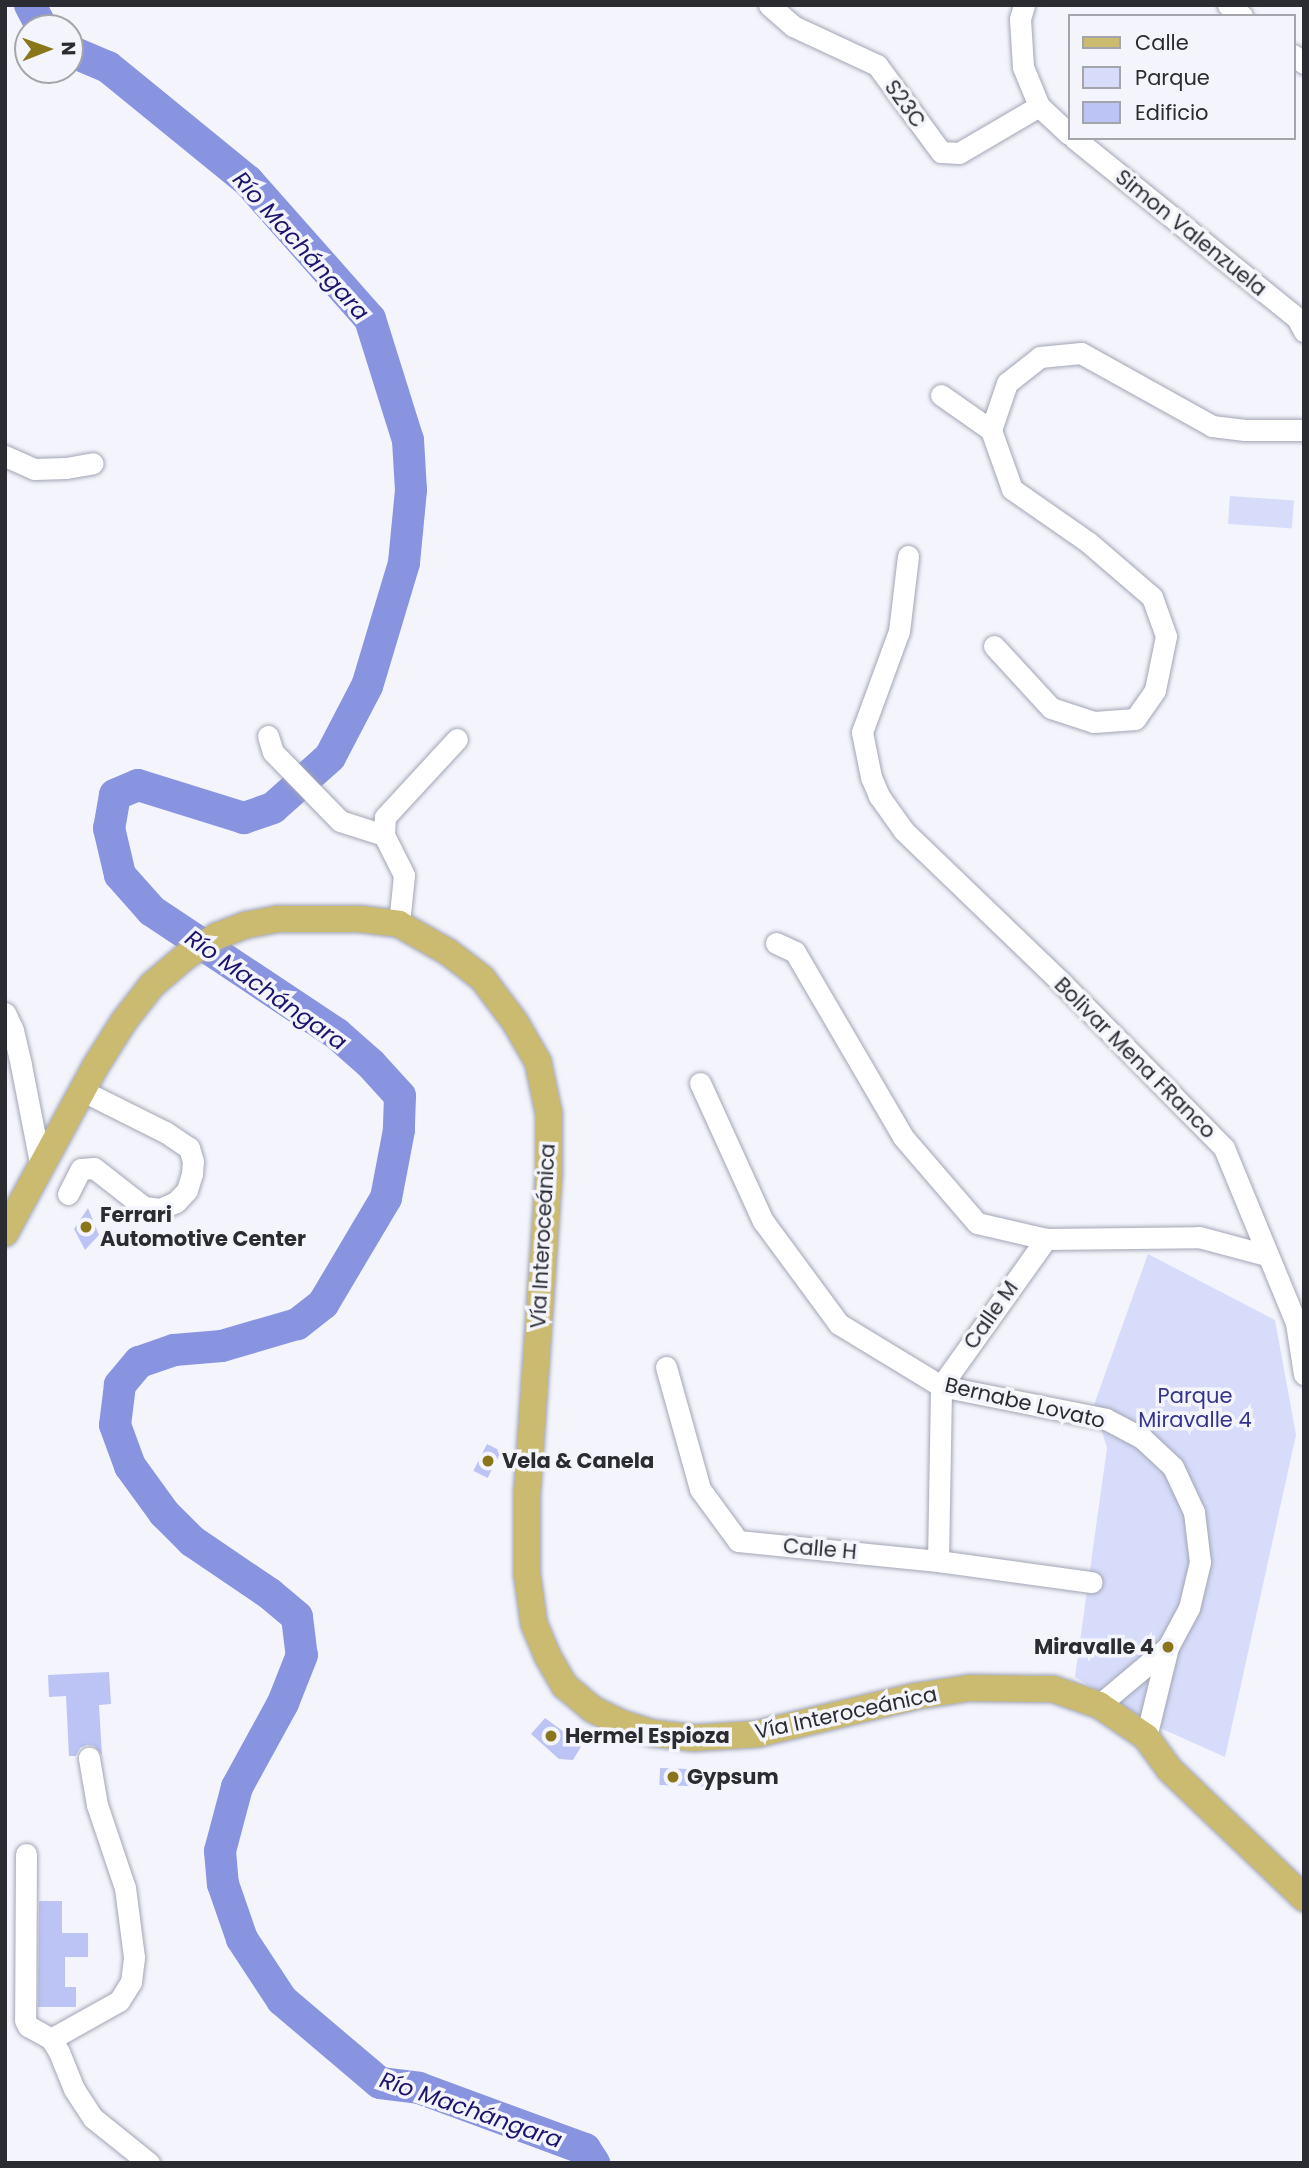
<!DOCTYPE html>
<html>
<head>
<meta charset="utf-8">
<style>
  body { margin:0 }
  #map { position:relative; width:1309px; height:2168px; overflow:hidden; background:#f4f5fc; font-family:Poppins,sans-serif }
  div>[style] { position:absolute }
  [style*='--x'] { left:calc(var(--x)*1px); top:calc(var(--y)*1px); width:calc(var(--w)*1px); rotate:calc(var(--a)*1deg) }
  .green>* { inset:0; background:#d6dcfa; transform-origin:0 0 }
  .river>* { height:32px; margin:-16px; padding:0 16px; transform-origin:16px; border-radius:16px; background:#8894e0 }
  .building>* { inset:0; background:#bbc4f4; transform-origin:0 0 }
  .roads { filter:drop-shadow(0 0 2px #a2a5b5) drop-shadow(0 0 2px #a2a5b5) }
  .minor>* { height:21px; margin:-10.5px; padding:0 10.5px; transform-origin:10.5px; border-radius:10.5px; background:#fff }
  .major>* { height:26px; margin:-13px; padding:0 13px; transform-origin:13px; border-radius:13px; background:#cabb70 }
  .dots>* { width:19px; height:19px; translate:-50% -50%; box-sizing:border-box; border:4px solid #f4f5fc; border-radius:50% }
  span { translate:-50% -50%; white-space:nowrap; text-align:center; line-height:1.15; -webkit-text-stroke:7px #f4f5fc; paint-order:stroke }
  .street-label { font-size:21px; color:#2b2c32 }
  .poi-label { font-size:21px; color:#2b2c32; font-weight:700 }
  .left { translate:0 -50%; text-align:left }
  .right { translate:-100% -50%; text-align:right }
  .park-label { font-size:21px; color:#34368e }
  .water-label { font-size:23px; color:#1d156d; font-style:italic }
  .frame { position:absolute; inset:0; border:7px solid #2b2c32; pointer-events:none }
  .legend { position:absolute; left:1068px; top:14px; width:228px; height:126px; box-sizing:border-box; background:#f4f5fc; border:2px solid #a4a5ab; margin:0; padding:9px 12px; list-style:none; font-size:21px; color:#2b2c32 }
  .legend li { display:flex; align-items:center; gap:14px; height:35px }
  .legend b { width:35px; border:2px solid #a4a5ab }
  .north { position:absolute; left:14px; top:14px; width:70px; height:70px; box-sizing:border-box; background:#f4f5fc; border:2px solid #a4a5ab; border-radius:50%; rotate:89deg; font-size:19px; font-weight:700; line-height:28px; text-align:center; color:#2b2c32 }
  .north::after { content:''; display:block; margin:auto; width:24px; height:32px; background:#8a761a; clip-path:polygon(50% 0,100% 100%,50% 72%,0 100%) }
</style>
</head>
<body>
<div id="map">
  <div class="green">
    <i style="left:1230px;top:496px;width:64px;height:28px;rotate:4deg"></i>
    <i style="clip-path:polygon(1148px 1254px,1275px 1320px,1296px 1435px,1225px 1757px,1160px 1728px,1075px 1677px,1107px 1448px,1094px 1405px)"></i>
  </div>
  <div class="river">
    <i style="--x:30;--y:5;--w:26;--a:62"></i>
    <i style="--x:70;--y:51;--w:41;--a:22.8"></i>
    <i style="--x:108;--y:67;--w:181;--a:39.2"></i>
    <i style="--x:248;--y:181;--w:184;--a:48.5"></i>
    <i style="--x:370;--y:319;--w:127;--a:72.6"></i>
    <i style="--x:408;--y:440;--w:50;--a:86.6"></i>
    <i style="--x:411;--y:490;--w:73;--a:95.5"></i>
    <i style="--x:404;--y:563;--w:128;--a:106.7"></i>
    <i style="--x:367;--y:686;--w:80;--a:117.5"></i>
    <i style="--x:330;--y:757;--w:76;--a:138.2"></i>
    <i style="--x:273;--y:808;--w:31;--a:161"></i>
    <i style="--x:244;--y:818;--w:111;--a:-162.7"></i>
    <i style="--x:138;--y:785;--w:25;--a:157"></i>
    <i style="--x:115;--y:795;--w:34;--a:100"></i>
    <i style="--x:109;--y:828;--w:48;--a:76.8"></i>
    <i style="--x:120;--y:875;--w:48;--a:48.4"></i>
    <i style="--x:152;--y:911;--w:222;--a:33.6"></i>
    <i style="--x:337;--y:1034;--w:45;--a:41.4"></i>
    <i style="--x:371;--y:1064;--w:43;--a:47.8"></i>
    <i style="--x:400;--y:1096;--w:34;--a:92"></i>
    <i style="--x:399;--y:1130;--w:69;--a:100.8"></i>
    <i style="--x:386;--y:1198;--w:123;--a:120.7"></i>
    <i style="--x:323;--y:1304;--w:33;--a:142"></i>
    <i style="--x:297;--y:1324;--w:78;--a:163.7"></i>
    <i style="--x:222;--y:1346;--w:48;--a:175.2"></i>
    <i style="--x:174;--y:1350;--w:37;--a:161"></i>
    <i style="--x:139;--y:1362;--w:30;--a:130"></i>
    <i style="--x:120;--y:1385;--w:40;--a:97.1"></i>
    <i style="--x:115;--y:1425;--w:44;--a:69.9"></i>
    <i style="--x:130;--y:1466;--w:58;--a:54.1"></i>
    <i style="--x:164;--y:1513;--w:40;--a:45"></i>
    <i style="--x:192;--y:1541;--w:94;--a:34.2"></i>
    <i style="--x:270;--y:1594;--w:35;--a:40"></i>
    <i style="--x:297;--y:1617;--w:38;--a:83"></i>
    <i style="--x:302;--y:1655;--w:52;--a:111.6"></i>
    <i style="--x:283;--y:1703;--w:96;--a:118.7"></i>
    <i style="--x:237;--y:1787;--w:66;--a:104.9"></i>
    <i style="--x:220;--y:1851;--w:33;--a:85"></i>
    <i style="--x:223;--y:1884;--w:58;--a:70.9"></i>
    <i style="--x:242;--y:1939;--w:73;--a:56.7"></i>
    <i style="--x:282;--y:2000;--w:128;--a:40.3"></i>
    <i style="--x:380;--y:2083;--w:39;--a:7"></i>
    <i style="--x:419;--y:2088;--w:177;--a:20.2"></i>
    <i style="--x:585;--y:2149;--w:17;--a:57"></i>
  </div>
  <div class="building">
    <i style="clip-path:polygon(88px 1208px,99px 1235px,85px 1250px,74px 1229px)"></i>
    <i style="left:487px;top:1444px;width:16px;height:30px;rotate:27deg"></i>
    <i style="clip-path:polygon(109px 1672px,111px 1704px,99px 1705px,102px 1755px,94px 1746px,87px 1745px,80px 1748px,76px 1756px,69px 1756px,66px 1696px,49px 1697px,48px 1675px)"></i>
    <i style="clip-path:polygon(545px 1718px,582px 1745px,573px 1760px,559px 1759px,531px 1734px)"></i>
    <i style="left:660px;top:1768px;width:50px;height:17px;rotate:2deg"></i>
    <i style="clip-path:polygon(39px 1901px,62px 1901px,62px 1933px,88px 1933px,88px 1957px,65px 1957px,65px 1987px,76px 1987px,76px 2007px,38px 2007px)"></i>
  </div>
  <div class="roads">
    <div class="minor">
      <i style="--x:769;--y:5;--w:32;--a:41"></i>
      <i style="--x:793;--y:26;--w:93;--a:24.9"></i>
      <i style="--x:877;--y:65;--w:108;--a:53.7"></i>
      <i style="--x:941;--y:152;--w:18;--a:3"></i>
      <i style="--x:959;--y:153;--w:93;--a:-30.4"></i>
      <i style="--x:1024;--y:5;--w:15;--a:106"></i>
      <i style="--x:1020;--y:19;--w:48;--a:86.4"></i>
      <i style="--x:1023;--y:67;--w:42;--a:67.7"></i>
      <i style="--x:1039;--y:106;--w:41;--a:43"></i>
      <i style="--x:1228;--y:5;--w:18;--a:38"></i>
      <i style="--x:1293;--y:55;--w:14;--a:36"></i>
      <i style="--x:1074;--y:138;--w:287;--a:38.9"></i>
      <i style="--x:1297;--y:318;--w:15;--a:62"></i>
      <i style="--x:941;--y:395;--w:61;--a:35"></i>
      <i style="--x:5;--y:456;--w:32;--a:24"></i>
      <i style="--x:34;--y:469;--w:32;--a:-2"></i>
      <i style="--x:66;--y:468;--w:27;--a:-10"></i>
      <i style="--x:908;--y:556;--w:76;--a:96.8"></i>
      <i style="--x:899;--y:631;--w:108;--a:110.1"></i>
      <i style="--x:862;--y:732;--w:46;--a:78.7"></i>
      <i style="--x:871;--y:777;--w:21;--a:67"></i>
      <i style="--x:879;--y:796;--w:43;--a:54.5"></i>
      <i style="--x:904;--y:831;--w:219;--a:43.9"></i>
      <i style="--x:1062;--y:983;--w:231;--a:45.5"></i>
      <i style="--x:1224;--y:1148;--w:189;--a:67.6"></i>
      <i style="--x:1296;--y:1323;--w:52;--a:81.1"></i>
      <i style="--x:994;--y:646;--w:84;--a:47.4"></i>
      <i style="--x:1051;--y:708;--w:45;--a:18"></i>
      <i style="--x:1094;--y:722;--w:41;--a:-4.2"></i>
      <i style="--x:1135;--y:719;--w:35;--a:-55"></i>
      <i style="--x:1155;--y:690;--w:55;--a:-78.5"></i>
      <i style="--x:1166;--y:636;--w:41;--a:-109.7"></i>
      <i style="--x:1152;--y:597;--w:84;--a:-139.3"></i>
      <i style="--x:1088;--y:542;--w:93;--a:-145.1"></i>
      <i style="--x:1012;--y:489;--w:63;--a:-109.6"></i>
      <i style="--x:991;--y:430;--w:50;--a:-71.2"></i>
      <i style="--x:1007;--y:383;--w:42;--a:-38.2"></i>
      <i style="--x:1040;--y:357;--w:41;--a:-5.6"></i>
      <i style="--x:1081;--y:353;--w:150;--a:29.1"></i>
      <i style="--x:1212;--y:426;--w:33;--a:7"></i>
      <i style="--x:1245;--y:430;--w:59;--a:0"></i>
      <i style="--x:268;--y:736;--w:17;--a:73"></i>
      <i style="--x:273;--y:752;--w:96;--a:45.8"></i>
      <i style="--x:340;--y:821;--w:46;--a:17.7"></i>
      <i style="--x:399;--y:924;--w:49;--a:-84.2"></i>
      <i style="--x:404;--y:875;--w:45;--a:-116.6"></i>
      <i style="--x:384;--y:835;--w:18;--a:-87"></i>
      <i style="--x:385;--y:817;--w:106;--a:-47.3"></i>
      <i style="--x:776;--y:943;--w:21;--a:25"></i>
      <i style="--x:795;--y:952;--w:214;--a:59.7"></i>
      <i style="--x:903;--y:1137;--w:113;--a:49.3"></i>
      <i style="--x:977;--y:1223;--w:71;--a:13.1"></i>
      <i style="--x:1046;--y:1239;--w:153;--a:-0.7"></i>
      <i style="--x:1199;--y:1237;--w:69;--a:15"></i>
      <i style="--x:5;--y:1013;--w:19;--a:65"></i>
      <i style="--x:13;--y:1030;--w:36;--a:77"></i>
      <i style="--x:21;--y:1065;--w:105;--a:79"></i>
      <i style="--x:700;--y:1083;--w:152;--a:65.5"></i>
      <i style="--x:763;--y:1221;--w:128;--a:53.6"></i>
      <i style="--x:839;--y:1324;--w:119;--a:31.3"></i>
      <i style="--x:941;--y:1386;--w:168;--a:11.3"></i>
      <i style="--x:1106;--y:1419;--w:41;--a:27.8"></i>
      <i style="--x:1142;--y:1438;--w:42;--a:43.1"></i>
      <i style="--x:1173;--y:1467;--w:50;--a:65"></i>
      <i style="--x:1194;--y:1512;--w:50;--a:83.2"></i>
      <i style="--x:1200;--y:1562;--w:47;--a:103.4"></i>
      <i style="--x:1189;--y:1608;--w:44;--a:118.3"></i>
      <i style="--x:1168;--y:1647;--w:93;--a:103.7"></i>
      <i style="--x:68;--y:1194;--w:28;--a:-63"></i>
      <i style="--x:81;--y:1169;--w:13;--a:-4"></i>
      <i style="--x:94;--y:1168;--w:63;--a:38"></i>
      <i style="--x:144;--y:1207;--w:16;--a:7"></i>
      <i style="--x:160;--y:1209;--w:17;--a:-24"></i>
      <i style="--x:176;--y:1202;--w:16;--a:-47"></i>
      <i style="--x:187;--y:1190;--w:17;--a:-73"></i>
      <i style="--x:192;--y:1174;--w:13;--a:-86"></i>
      <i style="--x:193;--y:1161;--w:14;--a:-107"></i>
      <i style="--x:189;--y:1148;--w:29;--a:-146"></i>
      <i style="--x:165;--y:1132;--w:92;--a:-153.4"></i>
      <i style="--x:666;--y:1367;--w:127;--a:74.4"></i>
      <i style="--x:700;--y:1489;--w:64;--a:53.8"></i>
      <i style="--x:738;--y:1541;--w:201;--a:5.7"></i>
      <i style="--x:938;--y:1561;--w:155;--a:7.8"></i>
      <i style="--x:938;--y:1561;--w:175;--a:-89"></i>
      <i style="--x:941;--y:1386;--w:181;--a:-54.5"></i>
      <i style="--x:1099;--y:1705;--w:90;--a:-40"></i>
      <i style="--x:26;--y:1854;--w:166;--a:90.3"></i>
      <i style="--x:25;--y:2020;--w:7;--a:63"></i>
      <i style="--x:28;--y:2026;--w:26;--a:29"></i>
      <i style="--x:51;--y:2039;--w:15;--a:58"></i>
      <i style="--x:59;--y:2052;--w:40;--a:68"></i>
      <i style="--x:74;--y:2089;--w:35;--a:57"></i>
      <i style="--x:93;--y:2118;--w:72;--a:38.8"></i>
      <i style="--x:51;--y:2039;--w:78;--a:-29.2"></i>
      <i style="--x:119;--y:2001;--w:22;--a:-58"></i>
      <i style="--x:131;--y:1982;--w:25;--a:-83"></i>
      <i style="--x:134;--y:1957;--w:70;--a:-97.4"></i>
      <i style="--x:125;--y:1888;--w:88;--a:-108.6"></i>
      <i style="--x:97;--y:1805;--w:48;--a:-99.7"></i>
    </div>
    <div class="major">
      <i style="--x:5;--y:1233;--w:189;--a:-61.5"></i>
      <i style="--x:95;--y:1067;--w:54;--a:-57.8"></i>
      <i style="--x:124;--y:1021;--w:46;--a:-52.1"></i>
      <i style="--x:152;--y:985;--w:45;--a:-40.5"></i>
      <i style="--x:186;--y:956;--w:37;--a:-33"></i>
      <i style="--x:217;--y:936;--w:31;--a:-21"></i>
      <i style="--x:246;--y:925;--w:32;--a:-11"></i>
      <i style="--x:277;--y:919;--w:83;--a:0"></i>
      <i style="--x:360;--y:919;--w:39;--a:7"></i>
      <i style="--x:399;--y:924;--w:56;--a:29.7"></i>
      <i style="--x:448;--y:952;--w:43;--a:37.4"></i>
      <i style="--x:482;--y:978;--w:55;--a:53.1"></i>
      <i style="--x:515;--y:1022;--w:46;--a:60.1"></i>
      <i style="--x:538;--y:1062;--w:53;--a:78.1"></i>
      <i style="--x:549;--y:1114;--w:58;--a:90"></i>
      <i style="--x:549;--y:1172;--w:320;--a:93.9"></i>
      <i style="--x:527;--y:1491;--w:83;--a:90"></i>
      <i style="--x:527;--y:1574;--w:50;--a:82"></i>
      <i style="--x:534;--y:1624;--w:36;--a:67"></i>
      <i style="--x:548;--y:1657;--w:34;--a:60"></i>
      <i style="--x:565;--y:1686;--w:35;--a:40"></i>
      <i style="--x:592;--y:1709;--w:32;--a:26"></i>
      <i style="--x:621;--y:1723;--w:33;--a:18"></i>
      <i style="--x:652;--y:1733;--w:42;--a:6.8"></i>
      <i style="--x:694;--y:1738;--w:63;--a:-3.6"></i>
      <i style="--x:757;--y:1734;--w:164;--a:-13.4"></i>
      <i style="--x:917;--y:1696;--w:53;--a:-8.7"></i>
      <i style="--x:969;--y:1688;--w:84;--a:0.7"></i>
      <i style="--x:1053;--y:1689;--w:49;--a:19.2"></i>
      <i style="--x:1099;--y:1705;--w:57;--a:34.2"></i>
      <i style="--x:1146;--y:1737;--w:39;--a:54"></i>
      <i style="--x:1169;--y:1769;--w:187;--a:43.7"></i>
    </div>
  </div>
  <div class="dots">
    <i style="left:86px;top:1227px;background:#8a761a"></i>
    <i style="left:488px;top:1461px;background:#8a761a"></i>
    <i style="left:1168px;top:1647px;background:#8a761a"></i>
    <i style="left:551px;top:1736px;background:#8a761a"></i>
    <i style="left:673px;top:1777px;background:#8a761a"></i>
  </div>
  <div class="street-label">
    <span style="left:905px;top:104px;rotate:54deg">S23C</span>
    <span style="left:1191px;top:233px;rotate:39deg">Simon Valenzuela</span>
    <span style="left:1135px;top:1058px;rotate:45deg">Bolivar Mena FRanco</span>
    <span style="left:543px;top:1236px;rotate:-87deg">Vía Interoceánica</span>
    <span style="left:991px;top:1315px;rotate:-55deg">Calle M</span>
    <span style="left:1025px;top:1403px;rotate:13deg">Bernabe Lovato</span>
    <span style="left:820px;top:1549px;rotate:5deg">Calle H</span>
    <span style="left:846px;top:1713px;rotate:-12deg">Vía Interoceánica</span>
  </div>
  <div class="poi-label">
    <span class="left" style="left:100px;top:1227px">Ferrari<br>Automotive Center</span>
    <span class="left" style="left:502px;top:1461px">Vela &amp; Canela</span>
    <span class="right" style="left:1154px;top:1647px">Miravalle 4</span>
    <span class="left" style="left:565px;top:1736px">Hermel Espioza</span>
    <span class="left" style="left:687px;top:1777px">Gypsum</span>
  </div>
  <div class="park-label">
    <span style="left:1195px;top:1408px">Parque<br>Miravalle 4</span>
  </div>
  <div class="water-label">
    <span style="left:301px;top:246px;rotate:48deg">Río Machángara</span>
    <span style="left:266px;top:990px;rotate:35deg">Río Machángara</span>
    <span style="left:471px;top:2110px;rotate:19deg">Río Machángara</span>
  </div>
  <div class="frame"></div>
  <ul class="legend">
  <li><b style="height:9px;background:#cabb70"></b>Calle</li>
  <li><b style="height:19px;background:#d6dcfa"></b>Parque</li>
  <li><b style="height:19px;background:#bbc4f4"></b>Edificio</li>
  </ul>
  <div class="north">N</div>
</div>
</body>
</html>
